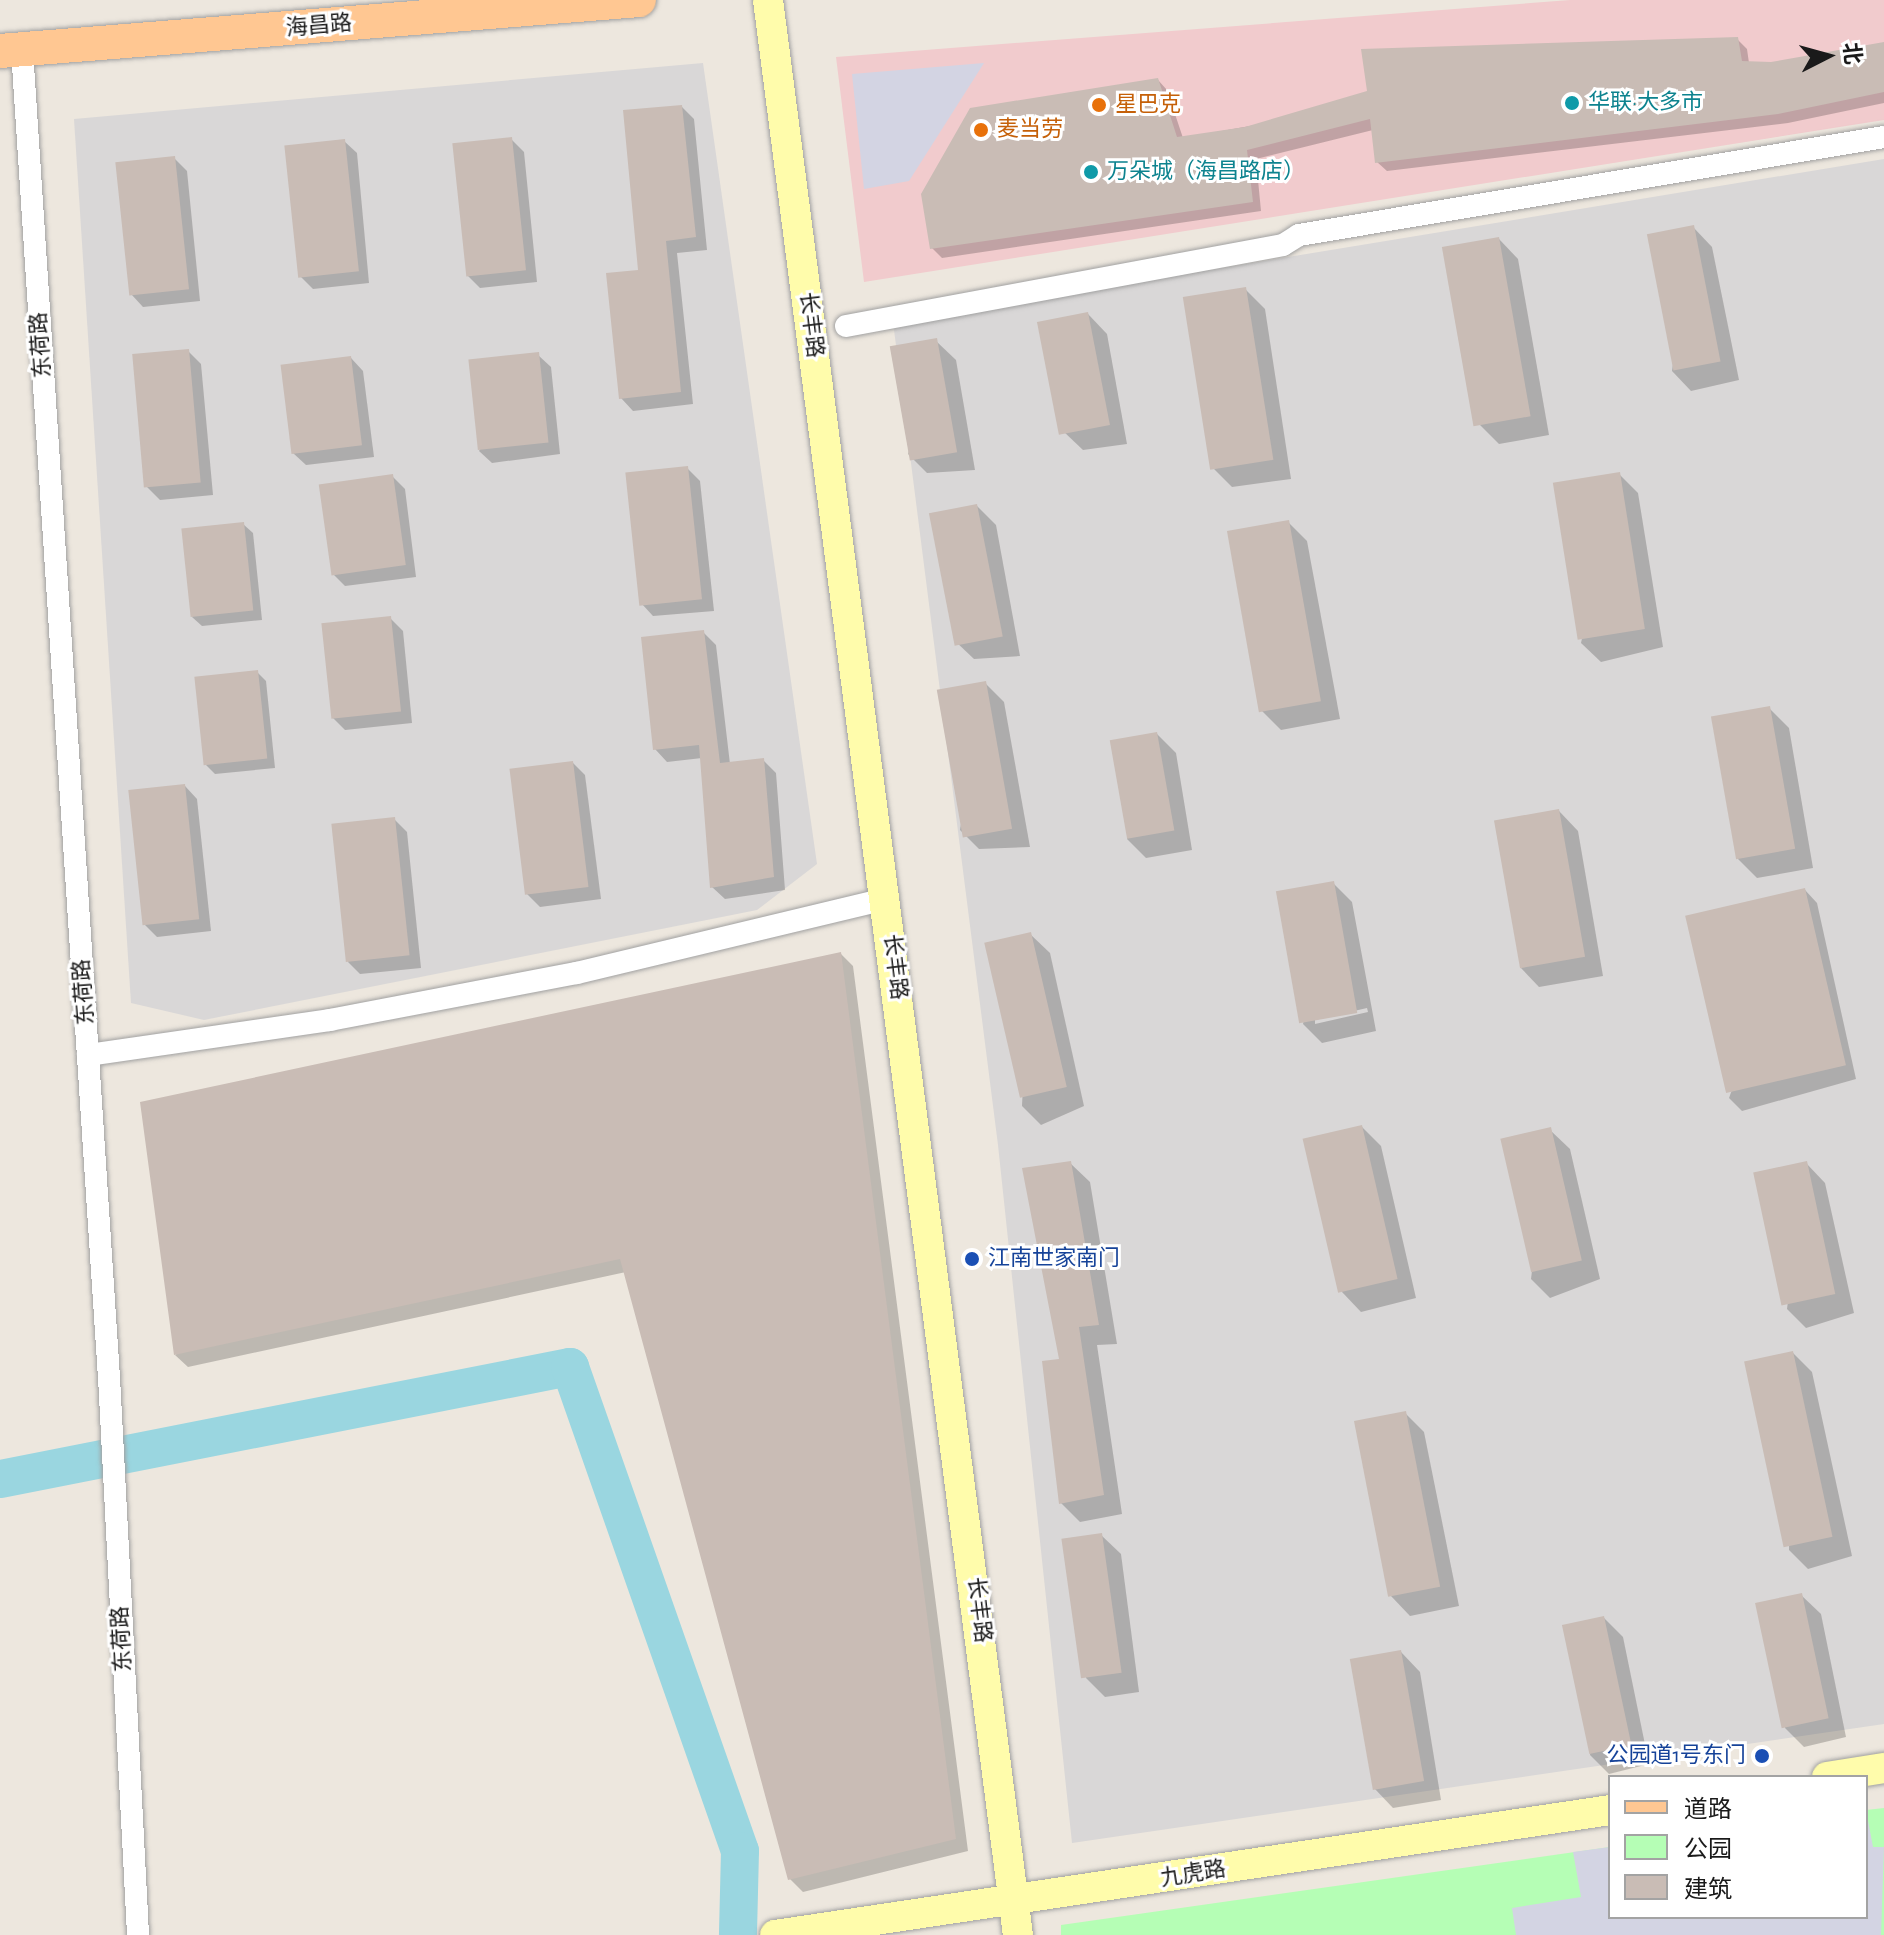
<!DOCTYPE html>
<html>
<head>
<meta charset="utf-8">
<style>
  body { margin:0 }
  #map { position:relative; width:1884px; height:1935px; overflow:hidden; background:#ede7de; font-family:"Alegreya Sans","Noto Sans SC",sans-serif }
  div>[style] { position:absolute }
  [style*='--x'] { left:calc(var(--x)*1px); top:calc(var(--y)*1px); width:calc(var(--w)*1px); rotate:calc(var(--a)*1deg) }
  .residential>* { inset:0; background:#d9d7d7 }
  .commercial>* { inset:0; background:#f1cbcd }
  .park>* { inset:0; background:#b5feb5 }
  .plaza>* { inset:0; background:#d3d4e3 }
  .shadow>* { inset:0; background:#0003 }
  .river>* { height:38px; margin:-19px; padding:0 19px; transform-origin:19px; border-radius:19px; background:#9ad6e0 }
  .building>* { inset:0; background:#c9bcb5; transform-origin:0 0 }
  .roads { filter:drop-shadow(0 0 2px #a1a1a1) drop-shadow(0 0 2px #a1a1a1) }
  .street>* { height:22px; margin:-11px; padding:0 11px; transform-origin:11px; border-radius:11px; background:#fff }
  .secondary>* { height:30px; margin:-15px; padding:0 15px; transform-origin:15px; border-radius:15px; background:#fffcab }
  .primary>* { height:34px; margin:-17px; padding:0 17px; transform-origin:17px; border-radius:17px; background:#ffc792 }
  .dots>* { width:22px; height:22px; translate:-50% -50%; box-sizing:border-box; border:4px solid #fff; border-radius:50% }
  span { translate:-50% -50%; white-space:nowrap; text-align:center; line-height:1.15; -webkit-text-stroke:6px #fff; paint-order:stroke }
  .street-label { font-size:22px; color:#1a1a1a }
  .culture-label { font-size:22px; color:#0d838f }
  .left { translate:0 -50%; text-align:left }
  .food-label { font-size:22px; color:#c56008 }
  .transit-label { font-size:22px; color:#164399 }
  .right { translate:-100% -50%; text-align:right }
  .legend { position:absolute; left:1608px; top:1775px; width:260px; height:144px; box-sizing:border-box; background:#fff; border:2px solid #a3a3a3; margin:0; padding:10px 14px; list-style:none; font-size:24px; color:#1a1a1a }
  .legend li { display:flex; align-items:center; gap:16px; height:40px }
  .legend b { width:40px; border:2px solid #a3a3a3 }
  .north { position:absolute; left:1788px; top:16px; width:80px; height:80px; -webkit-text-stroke:6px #fff; paint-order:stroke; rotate:84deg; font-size:22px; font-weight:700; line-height:32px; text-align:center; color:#1a1a1a }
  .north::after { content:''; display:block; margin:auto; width:28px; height:36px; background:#1a1a1a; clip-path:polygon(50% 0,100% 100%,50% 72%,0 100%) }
</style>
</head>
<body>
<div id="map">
  <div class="residential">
    <i style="clip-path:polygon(703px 63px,817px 864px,757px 910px,204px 1020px,131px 1003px,74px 119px)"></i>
    <i style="clip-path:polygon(1884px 159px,1884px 1724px,1072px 1843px,998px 1145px,893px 322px)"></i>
  </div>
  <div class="commercial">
    <i style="clip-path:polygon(1570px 0,1884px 0,1884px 120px,864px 282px,836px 57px)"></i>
  </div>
  <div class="park">
    <i style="clip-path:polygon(1884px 1808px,1884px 1935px,1061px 1935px,1061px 1925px,1610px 1847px,1610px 1917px,1866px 1917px,1866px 1810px)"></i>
  </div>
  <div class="plaza">
    <i style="clip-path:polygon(984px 63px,909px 181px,864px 189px,852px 74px)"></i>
    <i style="clip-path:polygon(1866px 1810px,1873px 1847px,1884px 1847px,1881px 1935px,1516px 1935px,1512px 1908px,1581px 1897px,1573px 1852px,1610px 1847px,1610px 1917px,1866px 1917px)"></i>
  </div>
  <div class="shadow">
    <i style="clip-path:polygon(1737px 39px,1747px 49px,1749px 63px,1772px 64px,1884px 44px,1884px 103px,1788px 123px,1387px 171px,1377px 162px,1373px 130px,1256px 159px,1261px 211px,942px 258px,932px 248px,1158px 80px,1167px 90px,1183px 138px)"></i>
    <i style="clip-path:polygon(682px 107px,694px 119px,707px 250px,677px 253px,693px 404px,633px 411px,621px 398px,641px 271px)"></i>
    <i style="clip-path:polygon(511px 139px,524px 152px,537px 282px,480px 288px,467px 275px)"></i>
    <i style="clip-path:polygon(344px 141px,357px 153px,369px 283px,313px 289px,300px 276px)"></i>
    <i style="clip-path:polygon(174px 158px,187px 171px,200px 301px,143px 307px,131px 294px)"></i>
    <i style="clip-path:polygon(1693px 227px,1712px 247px,1739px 380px,1691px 391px,1672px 371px)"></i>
    <i style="clip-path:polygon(1499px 239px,1518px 259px,1549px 435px,1499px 444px,1480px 425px)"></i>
    <i style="clip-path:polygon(1245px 289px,1265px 309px,1291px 479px,1232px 487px,1213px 468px)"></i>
    <i style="clip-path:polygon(1088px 314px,1107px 334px,1127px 444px,1083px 450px,1063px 431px)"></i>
    <i style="clip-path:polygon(936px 341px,956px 360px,975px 470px,927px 473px,908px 454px)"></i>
    <i style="clip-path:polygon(188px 351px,201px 364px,213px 495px,160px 500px,147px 487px)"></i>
    <i style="clip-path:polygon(538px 355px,551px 367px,560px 454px,492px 463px,479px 451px)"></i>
    <i style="clip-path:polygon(351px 358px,363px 371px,374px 457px,306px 465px,293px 453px)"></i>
    <i style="clip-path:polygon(687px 468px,700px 481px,714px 611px,653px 616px,641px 603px)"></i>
    <i style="clip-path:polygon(1619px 474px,1638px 493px,1663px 647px,1601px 662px,1581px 643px)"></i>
    <i style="clip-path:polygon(392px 476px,405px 489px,416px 577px,345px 586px,332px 573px)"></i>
    <i style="clip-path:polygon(977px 506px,996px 525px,1020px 656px,974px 659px,954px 640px)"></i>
    <i style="clip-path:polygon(1288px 522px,1307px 541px,1340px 719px,1281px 730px,1262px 711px)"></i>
    <i style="clip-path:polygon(243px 524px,253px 533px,262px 620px,202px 626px,192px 617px)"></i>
    <i style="clip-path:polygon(390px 618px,403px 631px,412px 723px,345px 730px,332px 717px)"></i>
    <i style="clip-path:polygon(703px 632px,716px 645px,730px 764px,763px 760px,776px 773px,785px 890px,725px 899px,712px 887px,702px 758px,667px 762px,655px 749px)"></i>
    <i style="clip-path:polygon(257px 672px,266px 681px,275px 768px,215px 774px,206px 765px)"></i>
    <i style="clip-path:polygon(985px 683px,1004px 702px,1030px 847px,979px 849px,960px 830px)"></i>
    <i style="clip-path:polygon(1770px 709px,1789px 728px,1813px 868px,1757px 878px,1738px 859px)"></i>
    <i style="clip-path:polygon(1157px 734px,1176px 753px,1192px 850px,1146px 858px,1127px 839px)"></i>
    <i style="clip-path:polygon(573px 763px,585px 775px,601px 899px,540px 907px,527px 894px)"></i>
    <i style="clip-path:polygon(185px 786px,197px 799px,211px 931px,157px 937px,145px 925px)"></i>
    <i style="clip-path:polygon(1559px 811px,1578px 831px,1603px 976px,1539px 987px,1520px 967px)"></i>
    <i style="clip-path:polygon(394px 819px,407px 832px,421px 968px,360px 974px,348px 962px)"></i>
    <i style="clip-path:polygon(evenodd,1333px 883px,1352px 902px,1376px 1031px,1322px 1043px,1303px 1024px,1333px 883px,1367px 1008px,1368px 1012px,1315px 1024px,1315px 1020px,1367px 1008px)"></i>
    <i style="clip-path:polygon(1805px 890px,1817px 903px,1856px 1079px,1742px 1111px,1729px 1098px)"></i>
    <i style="clip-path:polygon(1030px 934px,1050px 953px,1084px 1106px,1041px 1125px,1022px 1106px)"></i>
    <i style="clip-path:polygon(841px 954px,853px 966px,968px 1851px,803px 1892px,790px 1879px,626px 1272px,188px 1367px,175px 1355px)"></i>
    <i style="clip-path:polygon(1362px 1127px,1381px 1146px,1416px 1298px,1361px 1312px,1342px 1292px)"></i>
    <i style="clip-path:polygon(1550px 1130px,1570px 1149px,1600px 1279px,1550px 1298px,1531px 1279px)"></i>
    <i style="clip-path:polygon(1070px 1163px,1090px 1182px,1117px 1344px,1097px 1345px,1122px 1514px,1080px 1522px,1061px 1503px)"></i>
    <i style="clip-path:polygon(1806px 1163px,1825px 1183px,1854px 1313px,1806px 1328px,1787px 1309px)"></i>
    <i style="clip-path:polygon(1793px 1353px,1812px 1372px,1852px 1556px,1808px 1569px,1789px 1550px)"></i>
    <i style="clip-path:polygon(1405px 1413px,1424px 1432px,1459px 1606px,1410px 1616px,1391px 1596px)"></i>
    <i style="clip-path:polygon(1101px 1535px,1121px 1554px,1139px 1692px,1105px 1697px,1086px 1678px)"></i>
    <i style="clip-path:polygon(1801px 1595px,1821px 1614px,1846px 1737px,1804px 1747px,1785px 1728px)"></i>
    <i style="clip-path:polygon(1604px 1618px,1623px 1637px,1649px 1764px,1609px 1774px,1590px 1755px)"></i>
    <i style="clip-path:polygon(1401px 1652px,1420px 1672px,1441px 1800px,1393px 1808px,1374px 1788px)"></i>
  </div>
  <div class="river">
    <i style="--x:0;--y:1479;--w:581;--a:-11.12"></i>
    <i style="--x:570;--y:1367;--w:513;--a:70.65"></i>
    <i style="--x:740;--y:1851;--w:84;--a:91.4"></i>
  </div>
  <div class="building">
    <i style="clip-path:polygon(1738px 37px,1742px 61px,1771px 62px,1884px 42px,1884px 92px,1778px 114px,1375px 163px,1370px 119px,1247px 150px,1253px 202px,930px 249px,921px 194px,970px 108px,1158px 78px,1177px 137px,1245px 127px,1367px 91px,1361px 49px)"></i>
    <i style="clip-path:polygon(682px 105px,696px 237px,666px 241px,681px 392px,619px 399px,606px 273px,638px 270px,623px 110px)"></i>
    <i style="left:512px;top:137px;width:134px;height:60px;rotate:84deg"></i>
    <i style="left:345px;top:139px;width:133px;height:61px;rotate:84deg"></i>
    <i style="left:175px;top:156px;width:134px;height:60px;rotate:84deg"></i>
    <i style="left:1694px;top:225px;width:139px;height:48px;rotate:79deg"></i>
    <i style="left:1499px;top:237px;width:182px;height:58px;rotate:80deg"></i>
    <i style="left:1246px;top:287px;width:175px;height:64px;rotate:81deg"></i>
    <i style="left:1088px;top:312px;width:115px;height:52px;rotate:79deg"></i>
    <i style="left:937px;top:338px;width:116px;height:48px;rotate:80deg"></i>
    <i style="left:189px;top:349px;width:134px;height:57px;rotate:85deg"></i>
    <i style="left:539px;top:352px;width:91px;height:71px;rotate:84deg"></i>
    <i style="left:351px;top:356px;width:90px;height:71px;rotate:83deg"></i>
    <i style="left:688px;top:466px;width:134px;height:63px;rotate:84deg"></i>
    <i style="left:1620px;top:472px;width:159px;height:68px;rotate:81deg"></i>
    <i style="left:393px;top:474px;width:92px;height:75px;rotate:82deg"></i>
    <i style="left:977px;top:504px;width:135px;height:49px;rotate:79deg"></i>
    <i style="left:1289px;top:520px;width:184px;height:63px;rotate:80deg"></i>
    <i style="left:244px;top:522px;width:89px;height:63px;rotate:84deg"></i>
    <i style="left:391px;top:616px;width:96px;height:70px;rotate:84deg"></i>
    <i style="clip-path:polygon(704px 630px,720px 763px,764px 758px,774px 877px,710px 888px,699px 745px,653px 750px,641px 637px)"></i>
    <i style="left:258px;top:670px;width:89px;height:64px;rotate:84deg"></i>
    <i style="left:986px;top:681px;width:150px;height:50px;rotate:80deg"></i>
    <i style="left:1770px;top:706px;width:145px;height:60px;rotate:80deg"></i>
    <i style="left:1157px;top:732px;width:100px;height:48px;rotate:80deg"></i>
    <i style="left:573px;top:761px;width:127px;height:64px;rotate:83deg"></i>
    <i style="left:185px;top:784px;width:136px;height:57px;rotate:84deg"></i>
    <i style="left:1559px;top:809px;width:150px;height:66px;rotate:80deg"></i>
    <i style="left:395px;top:817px;width:139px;height:64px;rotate:84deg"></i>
    <i style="left:1334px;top:881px;width:134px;height:59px;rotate:80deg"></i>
    <i style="left:1805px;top:888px;width:182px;height:123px;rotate:77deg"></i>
    <i style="left:1031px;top:932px;width:159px;height:48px;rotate:77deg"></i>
    <i style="clip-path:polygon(841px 952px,956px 1839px,788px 1880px,620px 1259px,174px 1355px,140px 1102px)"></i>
    <i style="left:1362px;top:1125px;width:158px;height:61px;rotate:77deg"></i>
    <i style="left:1551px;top:1127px;width:137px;height:52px;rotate:77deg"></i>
    <i style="clip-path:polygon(1071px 1161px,1099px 1325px,1079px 1327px,1104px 1495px,1059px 1504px,1042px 1361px,1059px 1359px,1022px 1168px)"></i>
    <i style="left:1807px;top:1161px;width:136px;height:55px;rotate:78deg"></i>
    <i style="left:1793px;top:1351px;width:190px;height:50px;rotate:78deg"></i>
    <i style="left:1406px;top:1411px;width:179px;height:53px;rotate:79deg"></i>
    <i style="left:1102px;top:1533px;width:141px;height:41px;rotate:82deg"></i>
    <i style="left:1802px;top:1593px;width:128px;height:48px;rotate:78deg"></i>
    <i style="left:1604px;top:1616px;width:132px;height:43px;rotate:78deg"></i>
    <i style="left:1401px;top:1650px;width:133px;height:52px;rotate:80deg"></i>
  </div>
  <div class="roads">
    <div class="street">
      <i style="--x:22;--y:50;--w:1330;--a:86.25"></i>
      <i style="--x:109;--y:1377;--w:559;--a:87.02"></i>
      <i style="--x:846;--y:326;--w:444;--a:-10.5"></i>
      <i style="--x:1283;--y:245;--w:19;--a:-32"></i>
      <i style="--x:1299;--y:235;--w:593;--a:-9.51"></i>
      <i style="--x:88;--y:1055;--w:245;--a:-8.2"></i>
      <i style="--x:330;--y:1020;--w:251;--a:-10.8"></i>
      <i style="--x:577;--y:973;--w:318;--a:-13.5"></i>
    </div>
    <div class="secondary">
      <i style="--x:768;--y:0;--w:1951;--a:82.64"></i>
      <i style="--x:1827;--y:1777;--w:58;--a:-9"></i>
      <i style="--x:775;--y:1935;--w:844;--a:-8.51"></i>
    </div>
    <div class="primary">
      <i style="--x:0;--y:51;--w:641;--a:-4.56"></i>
    </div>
  </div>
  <div class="dots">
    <i style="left:1572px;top:103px;background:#0f9aa8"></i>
    <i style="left:1099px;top:105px;background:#e8710a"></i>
    <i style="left:981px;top:130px;background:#e8710a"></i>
    <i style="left:1091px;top:172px;background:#0f9aa8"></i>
    <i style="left:972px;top:1259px;background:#1a4fb4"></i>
    <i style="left:1762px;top:1756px;background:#1a4fb4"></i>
  </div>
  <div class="street-label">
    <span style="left:319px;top:26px;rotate:-5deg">海昌路</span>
    <span style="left:811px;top:325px;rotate:83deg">长丰路</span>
    <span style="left:41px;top:345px;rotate:-94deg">东荷路</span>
    <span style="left:895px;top:967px;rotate:83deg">长丰路</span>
    <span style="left:84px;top:992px;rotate:-94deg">东荷路</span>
    <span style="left:979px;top:1610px;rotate:83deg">长丰路</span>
    <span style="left:122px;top:1639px;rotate:-93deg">东荷路</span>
    <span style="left:1193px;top:1874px;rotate:-9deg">九虎路</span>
  </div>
  <div class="culture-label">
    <span class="left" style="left:1588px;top:103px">华联·大多市</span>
    <span class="left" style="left:1107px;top:172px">万朵城（海昌路店）</span>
  </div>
  <div class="food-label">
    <span class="left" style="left:1115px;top:105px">星巴克</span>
    <span class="left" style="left:997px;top:130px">麦当劳</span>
  </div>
  <div class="transit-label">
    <span class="left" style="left:988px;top:1259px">江南世家南门</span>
    <span class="right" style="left:1746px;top:1756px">公园道1号东门</span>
  </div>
  <ul class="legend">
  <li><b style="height:10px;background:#ffc792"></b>道路</li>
  <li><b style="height:22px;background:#b5feb5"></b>公园</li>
  <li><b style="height:22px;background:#c9bcb5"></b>建筑</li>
  </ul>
  <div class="north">北</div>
</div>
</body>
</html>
